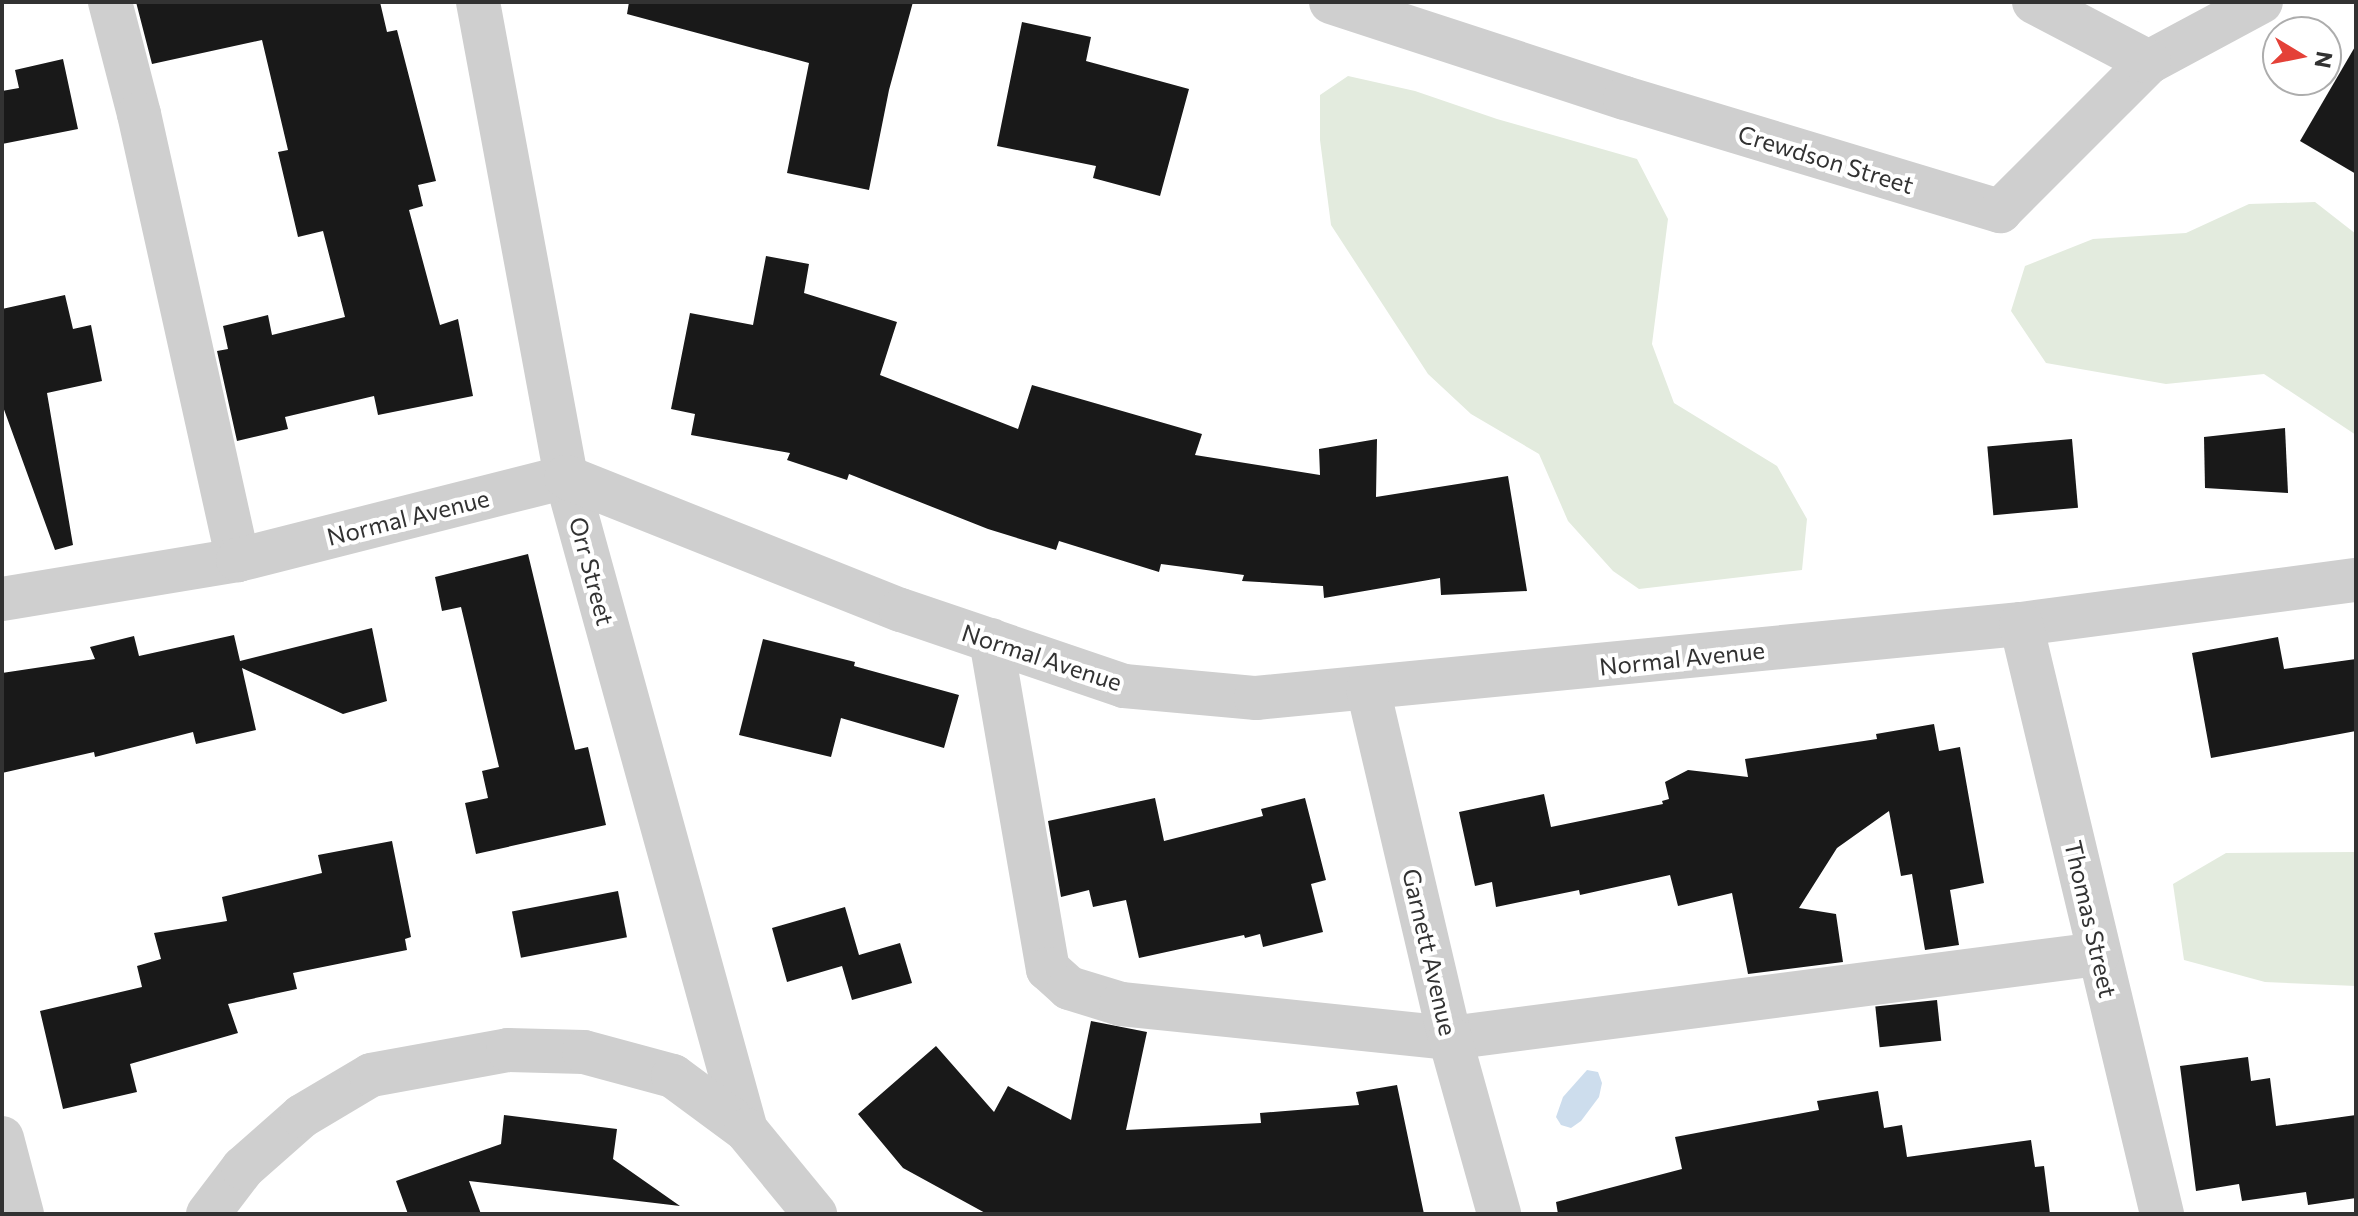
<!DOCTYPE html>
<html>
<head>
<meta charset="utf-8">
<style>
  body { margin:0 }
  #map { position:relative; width:2358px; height:1216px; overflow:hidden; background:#fff; font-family:Commissioner,sans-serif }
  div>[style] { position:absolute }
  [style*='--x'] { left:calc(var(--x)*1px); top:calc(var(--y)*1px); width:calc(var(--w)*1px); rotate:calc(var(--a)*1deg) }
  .green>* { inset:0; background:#e3ebde }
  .water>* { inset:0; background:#cddded }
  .building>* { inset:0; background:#191919; transform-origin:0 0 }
  .minor>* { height:44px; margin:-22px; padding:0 22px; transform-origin:22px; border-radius:22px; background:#cfcfcf }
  span { translate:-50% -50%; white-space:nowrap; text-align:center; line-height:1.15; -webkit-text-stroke:8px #fff; paint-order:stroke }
  .street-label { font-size:24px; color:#323232 }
  .frame { position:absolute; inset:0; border:4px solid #323232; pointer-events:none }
  .north { position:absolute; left:2262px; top:16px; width:80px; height:80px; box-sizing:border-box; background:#fff; border:2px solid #adadad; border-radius:50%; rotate:100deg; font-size:22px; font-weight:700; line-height:32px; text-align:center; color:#323232 }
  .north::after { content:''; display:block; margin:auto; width:28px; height:36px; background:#e44138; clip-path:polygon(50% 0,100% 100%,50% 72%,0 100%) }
</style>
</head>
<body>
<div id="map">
  <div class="green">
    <i style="clip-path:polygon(1348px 76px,1415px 91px,1497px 119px,1637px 159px,1668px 219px,1652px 344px,1674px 403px,1777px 466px,1807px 519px,1802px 570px,1639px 589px,1613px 571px,1568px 521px,1539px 454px,1471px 414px,1428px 374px,1331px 225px,1320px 140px,1320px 95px)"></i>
    <i style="clip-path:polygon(2315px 202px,2356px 234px,2356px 435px,2264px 374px,2166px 384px,2046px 363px,2011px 311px,2025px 266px,2093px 239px,2186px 233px,2249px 204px)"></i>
    <i style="clip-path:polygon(2356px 852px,2356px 986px,2265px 982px,2184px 960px,2173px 884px,2226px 853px)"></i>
  </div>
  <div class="water">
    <i style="clip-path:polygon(1587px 1070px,1598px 1072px,1602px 1083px,1599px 1097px,1581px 1121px,1571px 1128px,1561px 1125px,1556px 1117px,1563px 1097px)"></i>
  </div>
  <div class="building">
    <i style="clip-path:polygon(136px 2px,380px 2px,387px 32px,397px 30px,436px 181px,418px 185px,423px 206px,409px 210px,440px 325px,458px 319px,473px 396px,378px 415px,374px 396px,285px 417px,288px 429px,237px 441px,217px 351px,228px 349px,223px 326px,268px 315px,272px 335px,345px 317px,323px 231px,298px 237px,278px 152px,288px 150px,262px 40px,152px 64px)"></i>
    <i style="clip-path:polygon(629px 2px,913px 2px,889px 90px,869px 190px,787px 173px,809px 63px,627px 14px)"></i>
    <i style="clip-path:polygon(1022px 22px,1091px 37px,1086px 61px,1189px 89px,1160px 196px,1093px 178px,1096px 166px,997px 146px)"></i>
    <i style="clip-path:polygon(2356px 45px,2356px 174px,2300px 141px)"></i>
    <i style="clip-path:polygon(63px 59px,78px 129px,2px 144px,2px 91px,19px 88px,15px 70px)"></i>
    <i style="clip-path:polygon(766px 256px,809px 264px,804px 293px,897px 322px,880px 375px,1018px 429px,1032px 385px,1202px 434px,1195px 455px,1320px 475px,1319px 449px,1377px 439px,1376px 497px,1508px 476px,1527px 591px,1441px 595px,1440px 578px,1324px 598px,1323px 586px,1242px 581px,1244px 575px,1161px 564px,1159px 572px,1059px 541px,1056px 550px,988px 529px,849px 474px,847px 480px,787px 460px,790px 453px,691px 435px,695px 414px,671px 409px,690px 313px,753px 325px)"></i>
    <i style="clip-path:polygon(65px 295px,73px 329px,91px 325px,102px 381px,47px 393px,73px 545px,55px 550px,2px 404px,2px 309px)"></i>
    <i style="clip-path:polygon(2285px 428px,2288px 493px,2205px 488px,2204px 437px)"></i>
    <i style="left:2072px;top:439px;width:69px;height:85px;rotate:85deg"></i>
    <i style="clip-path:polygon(528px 554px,575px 750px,588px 747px,606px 825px,476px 854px,465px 803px,488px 798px,482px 771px,499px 767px,461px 607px,442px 611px,435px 577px)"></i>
    <i style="clip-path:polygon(372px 628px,387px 701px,343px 714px,242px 668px,256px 730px,196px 744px,193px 732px,95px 757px,94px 752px,2px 773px,2px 673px,95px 659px,90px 647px,134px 636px,139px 656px,234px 635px,240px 661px)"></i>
    <i style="clip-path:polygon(2278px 637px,2284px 669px,2356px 659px,2356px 731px,2211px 758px,2192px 653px)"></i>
    <i style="clip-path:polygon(763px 639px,855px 662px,854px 666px,959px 695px,944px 748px,841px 718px,831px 757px,739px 735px)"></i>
    <i style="clip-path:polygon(1934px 724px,1939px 751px,1960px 747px,1984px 883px,1950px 890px,1959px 945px,1925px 950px,1912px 874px,1901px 876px,1889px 811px,1837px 848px,1799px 908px,1836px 914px,1843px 962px,1748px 974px,1732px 893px,1678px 906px,1670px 875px,1580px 895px,1579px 890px,1496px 907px,1492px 882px,1475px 886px,1459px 812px,1544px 794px,1551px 827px,1663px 804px,1662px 801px,1669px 799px,1665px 782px,1688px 770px,1748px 777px,1745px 759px,1877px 739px,1876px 734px)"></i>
    <i style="clip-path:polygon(1155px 798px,1164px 841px,1263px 816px,1261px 809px,1305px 798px,1326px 880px,1311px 884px,1323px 932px,1263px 947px,1260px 934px,1245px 938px,1244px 935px,1139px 958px,1126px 900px,1093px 907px,1089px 890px,1061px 897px,1048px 821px)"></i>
    <i style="clip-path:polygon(392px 841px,411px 937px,405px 939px,407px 950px,293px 973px,297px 989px,228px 1004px,238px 1033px,130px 1064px,137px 1092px,63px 1109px,40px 1011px,142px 987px,137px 966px,161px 959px,154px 933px,227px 921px,222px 897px,322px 873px,318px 855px)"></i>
    <i style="left:618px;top:891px;width:47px;height:108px;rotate:79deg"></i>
    <i style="clip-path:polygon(845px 907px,859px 955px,900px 943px,912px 983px,852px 1000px,842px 966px,787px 982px,772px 928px)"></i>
    <i style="left:1937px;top:1000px;width:41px;height:62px;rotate:84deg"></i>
    <i style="clip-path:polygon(1091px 1021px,1147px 1032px,1126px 1130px,1261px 1123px,1260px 1113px,1359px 1105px,1356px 1092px,1397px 1085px,1424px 1214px,987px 1214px,903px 1168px,858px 1114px,936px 1046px,994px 1112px,1008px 1086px,1071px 1120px)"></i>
    <i style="clip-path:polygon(2248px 1057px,2251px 1081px,2270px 1078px,2276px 1126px,2356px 1115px,2356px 1198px,2308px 1205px,2306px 1192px,2242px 1201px,2239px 1184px,2196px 1191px,2180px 1066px)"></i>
    <i style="clip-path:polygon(1878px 1091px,1884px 1128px,1902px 1125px,1907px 1157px,2031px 1140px,2035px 1167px,2044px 1166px,2050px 1214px,1558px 1214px,1556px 1202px,1682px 1169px,1675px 1137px,1819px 1110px,1817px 1101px)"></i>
    <i style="clip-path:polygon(504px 1115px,617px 1129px,613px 1159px,680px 1206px,469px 1181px,481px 1214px,408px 1214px,396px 1181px,501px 1144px)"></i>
  </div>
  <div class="minor">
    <i style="--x:110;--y:2;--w:116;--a:75.5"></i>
    <i style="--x:139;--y:114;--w:457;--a:77.5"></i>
    <i style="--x:478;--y:2;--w:483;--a:79.5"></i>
    <i style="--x:566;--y:477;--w:677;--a:74.59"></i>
    <i style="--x:1331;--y:2;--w:309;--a:18.1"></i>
    <i style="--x:1625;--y:98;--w:392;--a:16.8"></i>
    <i style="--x:2000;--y:211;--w:211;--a:-45"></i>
    <i style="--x:2149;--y:62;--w:127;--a:-28.2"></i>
    <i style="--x:2034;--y:2;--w:130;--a:27.6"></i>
    <i style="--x:2;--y:599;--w:239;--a:-9.4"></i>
    <i style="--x:238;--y:560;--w:338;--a:-14.2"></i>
    <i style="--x:566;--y:477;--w:360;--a:21.7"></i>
    <i style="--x:901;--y:610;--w:236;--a:18.8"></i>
    <i style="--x:1124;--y:686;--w:133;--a:5.2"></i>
    <i style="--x:1256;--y:698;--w:769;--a:-5.53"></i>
    <i style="--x:2021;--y:624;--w:338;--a:-7.5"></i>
    <i style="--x:2021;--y:624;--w:607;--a:76.56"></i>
    <i style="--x:991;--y:640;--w:334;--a:80.2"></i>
    <i style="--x:1048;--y:969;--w:28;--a:42"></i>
    <i style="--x:1069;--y:988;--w:54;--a:17.1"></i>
    <i style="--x:1121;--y:1004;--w:331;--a:5.9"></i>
    <i style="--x:1450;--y:1038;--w:653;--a:-7.39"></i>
    <i style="--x:1368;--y:689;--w:359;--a:76.8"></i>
    <i style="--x:1450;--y:1038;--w:183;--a:74.4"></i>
    <i style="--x:2;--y:1138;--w:79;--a:75.3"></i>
    <i style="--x:208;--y:1214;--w:58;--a:-52.7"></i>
    <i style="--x:243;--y:1168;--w:79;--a:-41.4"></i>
    <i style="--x:302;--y:1116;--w:80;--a:-30.7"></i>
    <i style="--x:371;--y:1075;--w:139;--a:-10.3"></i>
    <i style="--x:508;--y:1050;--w:76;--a:1.5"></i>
    <i style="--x:584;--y:1052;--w:92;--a:15.1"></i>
    <i style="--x:673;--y:1076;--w:91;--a:36.5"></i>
    <i style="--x:746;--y:1130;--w:109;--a:50.6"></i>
  </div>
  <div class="street-label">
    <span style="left:1826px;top:159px;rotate:17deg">Crewdson Street</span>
    <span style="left:408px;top:517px;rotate:-14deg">Normal Avenue</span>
    <span style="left:592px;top:571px;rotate:75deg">Orr Street</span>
    <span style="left:1042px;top:657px;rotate:18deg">Normal Avenue</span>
    <span style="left:1682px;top:658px;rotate:-6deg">Normal Avenue</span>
    <span style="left:2091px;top:919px;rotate:77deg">Thomas Street</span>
    <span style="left:1430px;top:952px;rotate:77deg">Garnett Avenue</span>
  </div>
  <div class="frame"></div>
  <div class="north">N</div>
</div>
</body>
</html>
